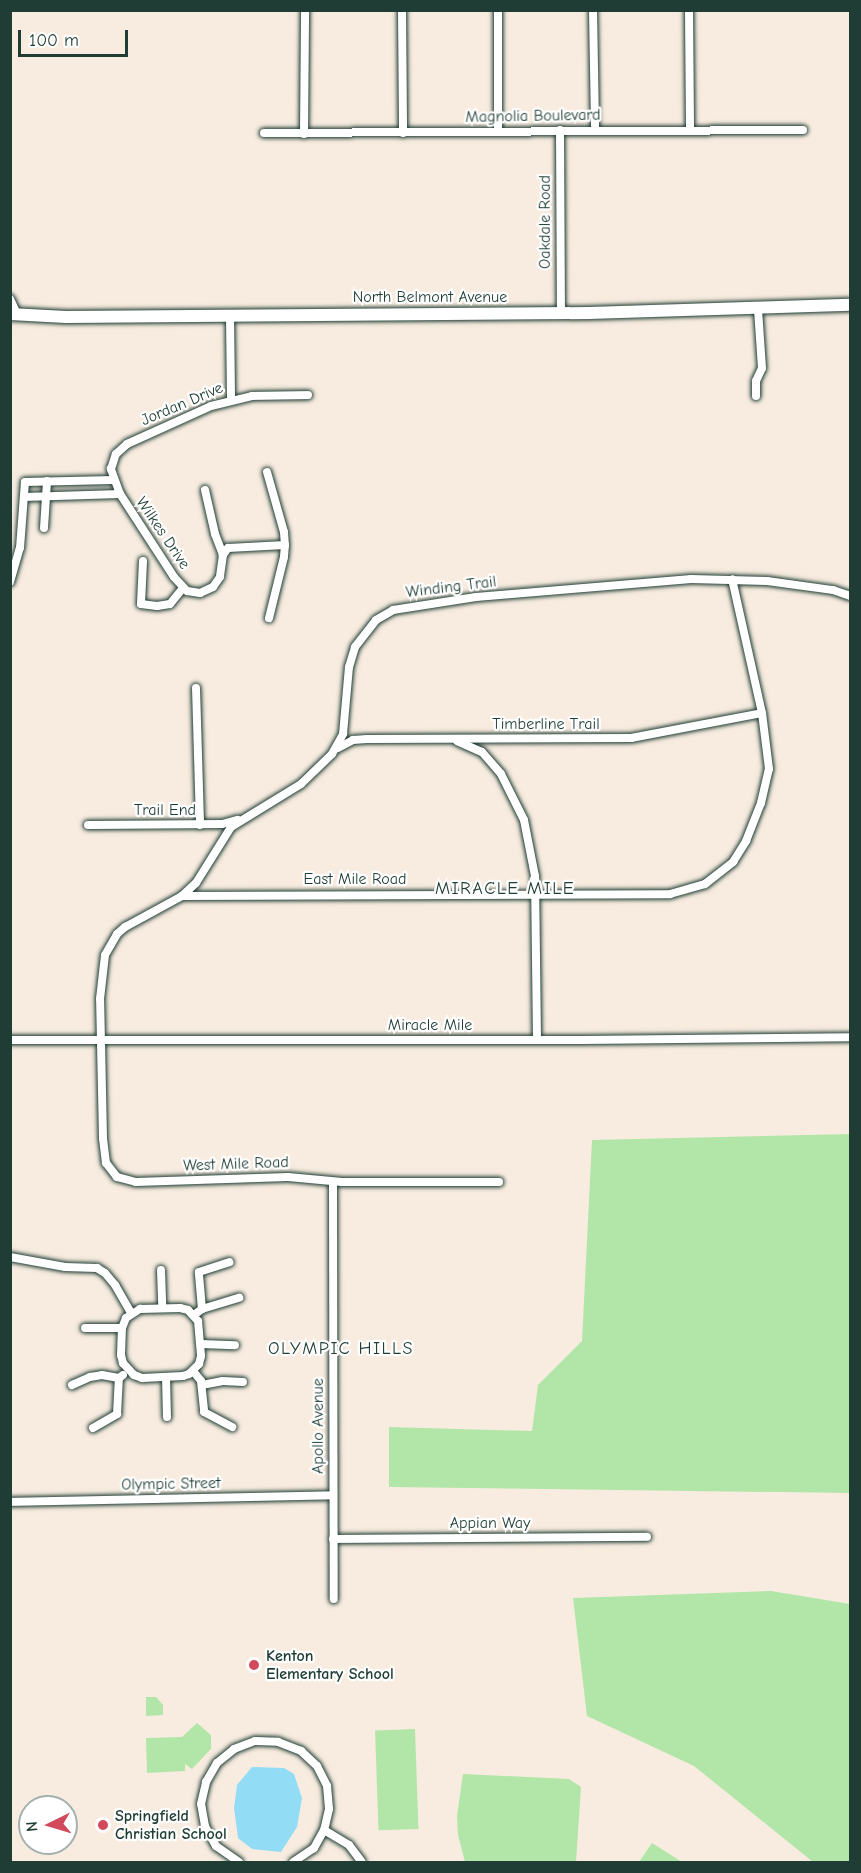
<!DOCTYPE html>
<html>
<head>
<meta charset="utf-8">
<style>
  body { margin:0 }
  #map { position:relative; width:861px; height:1873px; overflow:hidden; background:#f8ece0; font-family:"Comic Neue",sans-serif }
  div>[style] { position:absolute }
  [style*='--x'] { left:calc(var(--x)*1px); top:calc(var(--y)*1px); width:calc(var(--w)*1px); rotate:calc(var(--a)*1deg) }
  .green>* { inset:0; background:#b2e6a8; transform-origin:0 0 }
  .water>* { inset:0; background:#93dcf5 }
  .roads { filter:drop-shadow(0 0 2px #1f3d34) drop-shadow(0 0 2px #1f3d34) }
  .street>* { height:8px; margin:-4px; padding:0 4px; transform-origin:4px; border-radius:4px; background:#fff }
  .secondary>* { height:12px; margin:-6px; padding:0 6px; transform-origin:6px; border-radius:6px; background:#fff }
  .dots>* { width:16px; height:16px; translate:-50% -50%; box-sizing:border-box; border:3px solid #fff; border-radius:50% }
  span { translate:-50% -50%; white-space:nowrap; text-align:center; line-height:1.15; -webkit-text-stroke:4.5px #fff; paint-order:stroke }
  .street-label { font-size:16px; color:#1f3d34 }
  .poi-label { font-size:16px; color:#1f3d34; font-weight:700 }
  .left { translate:0 -50%; text-align:left }
  .neighbourhood-label { font-size:18px; color:#1f3d34; letter-spacing:1.5px }
  .frame { position:absolute; inset:0; border:12px solid #1f3d34; pointer-events:none }
  .north { position:absolute; left:18px; top:1795px; width:60px; height:60px; box-sizing:border-box; background:#fff; border:2px solid #a5b1ae; border-radius:50%; rotate:265deg; font-size:16px; font-weight:700; line-height:24px; text-align:center; color:#1f3d34 }
  .north::after { content:''; display:block; margin:auto; width:21px; height:27px; background:#d1495b; clip-path:polygon(50% 0,100% 100%,50% 72%,0 100%) }
  .scale { position:absolute; left:18px; top:30px; width:110px; height:27px; box-sizing:border-box; border:3px solid #1f3d34; border-top:0; padding-left:8px; font-size:18px; line-height:21px; white-space:nowrap; color:#1f3d34; -webkit-text-stroke:4px #fff; paint-order:stroke }
</style>
</head>
<body>
<div id="map">
  <div class="green">
    <i style="clip-path:polygon(850px 1134px,850px 1493px,389px 1487px,389px 1427px,532px 1431px,538px 1385px,582px 1341px,592px 1140px)"></i>
    <i style="clip-path:polygon(771px 1591px,850px 1604px,850px 1862px,813px 1862px,694px 1766px,587px 1716px,573px 1598px)"></i>
    <i style="clip-path:polygon(146px 1697px,156px 1697px,163px 1705px,163px 1715px,146px 1716px)"></i>
    <i style="clip-path:polygon(197px 1723px,211px 1735px,211px 1749px,192px 1769px,185px 1764px,185px 1771px,147px 1773px,146px 1738px,182px 1737px)"></i>
    <i style="left:415px;top:1729px;width:100px;height:40px;rotate:88deg"></i>
    <i style="clip-path:polygon(463px 1774px,569px 1779px,581px 1787px,576px 1862px,465px 1862px,458px 1835px,457px 1816px)"></i>
    <i style="clip-path:polygon(652px 1843px,682px 1862px,639px 1862px)"></i>
  </div>
  <div class="water">
    <i style="clip-path:polygon(252px 1767px,284px 1768px,294px 1774px,302px 1798px,297px 1827px,281px 1852px,252px 1849px,238px 1838px,234px 1808px,237px 1785px)"></i>
  </div>
  <div class="roads">
    <div class="street">
      <i style="--x:402;--y:10;--w:123;--a:89.5"></i>
      <i style="--x:498;--y:10;--w:121;--a:90"></i>
      <i style="--x:593;--y:10;--w:120;--a:89"></i>
      <i style="--x:689;--y:10;--w:119;--a:89.5"></i>
      <i style="--x:560;--y:130;--w:183;--a:89.7"></i>
      <i style="--x:264;--y:133;--w:539;--a:-0.32"></i>
      <i style="--x:304;--y:134;--w:124;--a:-89.5"></i>
      <i style="--x:10;--y:299;--w:17;--a:65"></i>
      <i style="--x:230;--y:315;--w:84;--a:89.3"></i>
      <i style="--x:756;--y:396;--w:15;--a:-90"></i>
      <i style="--x:756;--y:381;--w:14;--a:-65"></i>
      <i style="--x:762;--y:368;--w:59;--a:-93.9"></i>
      <i style="--x:267;--y:472;--w:62;--a:74.2"></i>
      <i style="--x:284;--y:532;--w:13;--a:86"></i>
      <i style="--x:285;--y:545;--w:12;--a:95"></i>
      <i style="--x:284;--y:557;--w:63;--a:103.8"></i>
      <i style="--x:205;--y:490;--w:45;--a:77.2"></i>
      <i style="--x:215;--y:534;--w:22;--a:69"></i>
      <i style="--x:24;--y:497;--w:96;--a:-1.8"></i>
      <i style="--x:44;--y:528;--w:47;--a:-86.3"></i>
      <i style="--x:285;--y:545;--w:57;--a:177"></i>
      <i style="--x:228;--y:548;--w:9;--a:126"></i>
      <i style="--x:223;--y:555;--w:22;--a:98"></i>
      <i style="--x:220;--y:577;--w:12;--a:125"></i>
      <i style="--x:213;--y:587;--w:14;--a:155"></i>
      <i style="--x:200;--y:593;--w:13;--a:-171"></i>
      <i style="--x:187;--y:591;--w:19;--a:-133"></i>
      <i style="--x:174;--y:577;--w:99;--a:-123"></i>
      <i style="--x:120;--y:494;--w:27;--a:-110"></i>
      <i style="--x:111;--y:469;--w:16;--a:-72"></i>
      <i style="--x:116;--y:454;--w:15;--a:-42"></i>
      <i style="--x:127;--y:444;--w:92;--a:-24.3"></i>
      <i style="--x:211;--y:406;--w:42;--a:-13.7"></i>
      <i style="--x:252;--y:396;--w:56;--a:-1"></i>
      <i style="--x:143;--y:561;--w:43;--a:92.7"></i>
      <i style="--x:141;--y:604;--w:16;--a:7"></i>
      <i style="--x:157;--y:606;--w:13;--a:-9"></i>
      <i style="--x:170;--y:604;--w:21;--a:-51"></i>
      <i style="--x:10;--y:582;--w:35;--a:-74"></i>
      <i style="--x:20;--y:548;--w:66;--a:-85.7"></i>
      <i style="--x:25;--y:482;--w:88;--a:-1.3"></i>
      <i style="--x:196;--y:688;--w:137;--a:88.3"></i>
      <i style="--x:457;--y:741;--w:27;--a:24"></i>
      <i style="--x:482;--y:752;--w:29;--a:49"></i>
      <i style="--x:501;--y:774;--w:51;--a:63.4"></i>
      <i style="--x:524;--y:820;--w:57;--a:78.9"></i>
      <i style="--x:535;--y:876;--w:164;--a:89.3"></i>
      <i style="--x:338;--y:748;--w:17;--a:-28"></i>
      <i style="--x:353;--y:740;--w:14;--a:-4"></i>
      <i style="--x:367;--y:739;--w:264;--a:-0.2"></i>
      <i style="--x:631;--y:738;--w:133;--a:-10.8"></i>
      <i style="--x:88;--y:825;--w:134;--a:-0.4"></i>
      <i style="--x:222;--y:824;--w:16;--a:-15"></i>
      <i style="--x:182;--y:896;--w:19;--a:-43"></i>
      <i style="--x:196;--y:883;--w:66;--a:-58"></i>
      <i style="--x:231;--y:827;--w:82;--a:-31.6"></i>
      <i style="--x:301;--y:784;--w:43;--a:-44.1"></i>
      <i style="--x:332;--y:754;--w:23;--a:-61"></i>
      <i style="--x:343;--y:734;--w:67;--a:-84.9"></i>
      <i style="--x:349;--y:667;--w:21;--a:-73"></i>
      <i style="--x:355;--y:647;--w:34;--a:-52"></i>
      <i style="--x:376;--y:620;--w:20;--a:-30"></i>
      <i style="--x:393;--y:610;--w:84;--a:-8.9"></i>
      <i style="--x:476;--y:597;--w:216;--a:-4.8"></i>
      <i style="--x:691;--y:579;--w:76;--a:1.5"></i>
      <i style="--x:767;--y:581;--w:67;--a:7.8"></i>
      <i style="--x:833;--y:590;--w:18;--a:19"></i>
      <i style="--x:10;--y:1040;--w:572;--a:0"></i>
      <i style="--x:582;--y:1040;--w:268;--a:-0.6"></i>
      <i style="--x:333;--y:1182;--w:417;--a:89.9"></i>
      <i style="--x:499;--y:1182;--w:157;--a:180"></i>
      <i style="--x:342;--y:1182;--w:54;--a:-174.7"></i>
      <i style="--x:288;--y:1177;--w:152;--a:178.1"></i>
      <i style="--x:136;--y:1182;--w:20;--a:-165"></i>
      <i style="--x:117;--y:1177;--w:18;--a:-128"></i>
      <i style="--x:106;--y:1163;--w:25;--a:-97"></i>
      <i style="--x:103;--y:1138;--w:139;--a:-91.2"></i>
      <i style="--x:100;--y:999;--w:44;--a:-83.5"></i>
      <i style="--x:105;--y:955;--w:24;--a:-60"></i>
      <i style="--x:117;--y:934;--w:11;--a:-41"></i>
      <i style="--x:125;--y:927;--w:65;--a:-28.5"></i>
      <i style="--x:182;--y:896;--w:488;--a:-0.2"></i>
      <i style="--x:670;--y:894;--w:36;--a:-16"></i>
      <i style="--x:705;--y:884;--w:36;--a:-38"></i>
      <i style="--x:733;--y:862;--w:25;--a:-58"></i>
      <i style="--x:746;--y:841;--w:41;--a:-68.5"></i>
      <i style="--x:761;--y:803;--w:35;--a:-77"></i>
      <i style="--x:769;--y:769;--w:56;--a:-97.1"></i>
      <i style="--x:762;--y:713;--w:137;--a:-102.6"></i>
      <i style="--x:10;--y:1257;--w:56;--a:10.3"></i>
      <i style="--x:65;--y:1267;--w:32;--a:2"></i>
      <i style="--x:97;--y:1268;--w:9;--a:32"></i>
      <i style="--x:105;--y:1273;--w:16;--a:50"></i>
      <i style="--x:115;--y:1285;--w:32;--a:60"></i>
      <i style="--x:161;--y:1270;--w:38;--a:88"></i>
      <i style="--x:180;--y:1308;--w:8;--a:14"></i>
      <i style="--x:188;--y:1310;--w:15;--a:48"></i>
      <i style="--x:198;--y:1321;--w:35;--a:85"></i>
      <i style="--x:201;--y:1356;--w:8;--a:104"></i>
      <i style="--x:199;--y:1364;--w:14;--a:135"></i>
      <i style="--x:189;--y:1374;--w:6;--a:162"></i>
      <i style="--x:183;--y:1376;--w:41;--a:177.2"></i>
      <i style="--x:142;--y:1378;--w:9;--a:-159"></i>
      <i style="--x:134;--y:1375;--w:16;--a:-133"></i>
      <i style="--x:123;--y:1363;--w:8;--a:-104"></i>
      <i style="--x:121;--y:1355;--w:27;--a:-88"></i>
      <i style="--x:122;--y:1328;--w:11;--a:-68"></i>
      <i style="--x:126;--y:1318;--w:17;--a:-33"></i>
      <i style="--x:140;--y:1309;--w:40;--a:-1.4"></i>
      <i style="--x:202;--y:1309;--w:39;--a:-17"></i>
      <i style="--x:194;--y:1315;--w:10;--a:-37"></i>
      <i style="--x:202;--y:1309;--w:37;--a:-95"></i>
      <i style="--x:199;--y:1272;--w:32;--a:-18"></i>
      <i style="--x:85;--y:1328;--w:37;--a:0"></i>
      <i style="--x:201;--y:1344;--w:34;--a:2"></i>
      <i style="--x:193;--y:1371;--w:13;--a:51"></i>
      <i style="--x:201;--y:1381;--w:31;--a:84"></i>
      <i style="--x:204;--y:1412;--w:32;--a:28"></i>
      <i style="--x:166;--y:1377;--w:40;--a:88.6"></i>
      <i style="--x:72;--y:1385;--w:20;--a:-24"></i>
      <i style="--x:90;--y:1377;--w:12;--a:-9"></i>
      <i style="--x:102;--y:1375;--w:17;--a:10"></i>
      <i style="--x:119;--y:1378;--w:5;--a:-37"></i>
      <i style="--x:202;--y:1385;--w:21;--a:-11"></i>
      <i style="--x:223;--y:1381;--w:20;--a:3"></i>
      <i style="--x:93;--y:1428;--w:28;--a:-30"></i>
      <i style="--x:117;--y:1414;--w:36;--a:-87"></i>
      <i style="--x:10;--y:1502;--w:322;--a:-1.2"></i>
      <i style="--x:333;--y:1539;--w:314;--a:-0.4"></i>
      <i style="--x:324;--y:1830;--w:29;--a:31"></i>
      <i style="--x:349;--y:1845;--w:21;--a:53"></i>
      <i style="--x:239;--y:1862;--w:28;--a:-145"></i>
      <i style="--x:216;--y:1846;--w:23;--a:-119"></i>
      <i style="--x:205;--y:1826;--w:22;--a:-100"></i>
      <i style="--x:201;--y:1804;--w:23;--a:-77"></i>
      <i style="--x:206;--y:1782;--w:22;--a:-60"></i>
      <i style="--x:217;--y:1763;--w:22;--a:-39"></i>
      <i style="--x:234;--y:1749;--w:22;--a:-21"></i>
      <i style="--x:255;--y:1741;--w:23;--a:2"></i>
      <i style="--x:278;--y:1742;--w:25;--a:21"></i>
      <i style="--x:301;--y:1751;--w:22;--a:43"></i>
      <i style="--x:317;--y:1766;--w:22;--a:63"></i>
      <i style="--x:327;--y:1786;--w:23;--a:85"></i>
      <i style="--x:329;--y:1809;--w:22;--a:103"></i>
      <i style="--x:324;--y:1830;--w:21;--a:119"></i>
      <i style="--x:314;--y:1848;--w:25;--a:146"></i>
    </div>
    <div class="secondary">
      <i style="--x:10;--y:314;--w:56;--a:3.1"></i>
      <i style="--x:66;--y:317;--w:523;--a:-0.44"></i>
      <i style="--x:589;--y:313;--w:261;--a:-1.8"></i>
    </div>
  </div>
  <div class="dots">
    <i style="left:254px;top:1665px;background:#d1495b"></i>
    <i style="left:103px;top:1825px;background:#d1495b"></i>
  </div>
  <div class="street-label">
    <span style="left:533px;top:116px;rotate:-1deg">Magnolia Boulevard</span>
    <span style="left:545px;top:222px;rotate:-90deg">Oakdale Road</span>
    <span style="left:430px;top:297px">North Belmont Avenue</span>
    <span style="left:182px;top:404px;rotate:-23deg">Jordan Drive</span>
    <span style="left:163px;top:533px;rotate:56deg">Wilkes Drive</span>
    <span style="left:451px;top:587px;rotate:-7deg">Winding Trail</span>
    <span style="left:546px;top:724px">Timberline Trail</span>
    <span style="left:165px;top:810px">Trail End</span>
    <span style="left:355px;top:879px">East Mile Road</span>
    <span style="left:430px;top:1025px">Miracle Mile</span>
    <span style="left:236px;top:1164px;rotate:-2deg">West Mile Road</span>
    <span style="left:318px;top:1426px;rotate:-90deg">Apollo Avenue</span>
    <span style="left:171px;top:1484px;rotate:-1deg">Olympic Street</span>
    <span style="left:490px;top:1523px">Appian Way</span>
  </div>
  <div class="poi-label">
    <span class="left" style="left:266px;top:1665px">Kenton<br>Elementary School</span>
    <span class="left" style="left:115px;top:1825px">Springfield<br>Christian School</span>
  </div>
  <div class="neighbourhood-label">
    <span style="left:505px;top:889px">MIRACLE MILE</span>
    <span style="left:341px;top:1349px">OLYMPIC HILLS</span>
  </div>
  <div class="frame"></div>
  <div class="north">N</div>
  <div class="scale">100 m</div>
</div>
</body>
</html>
